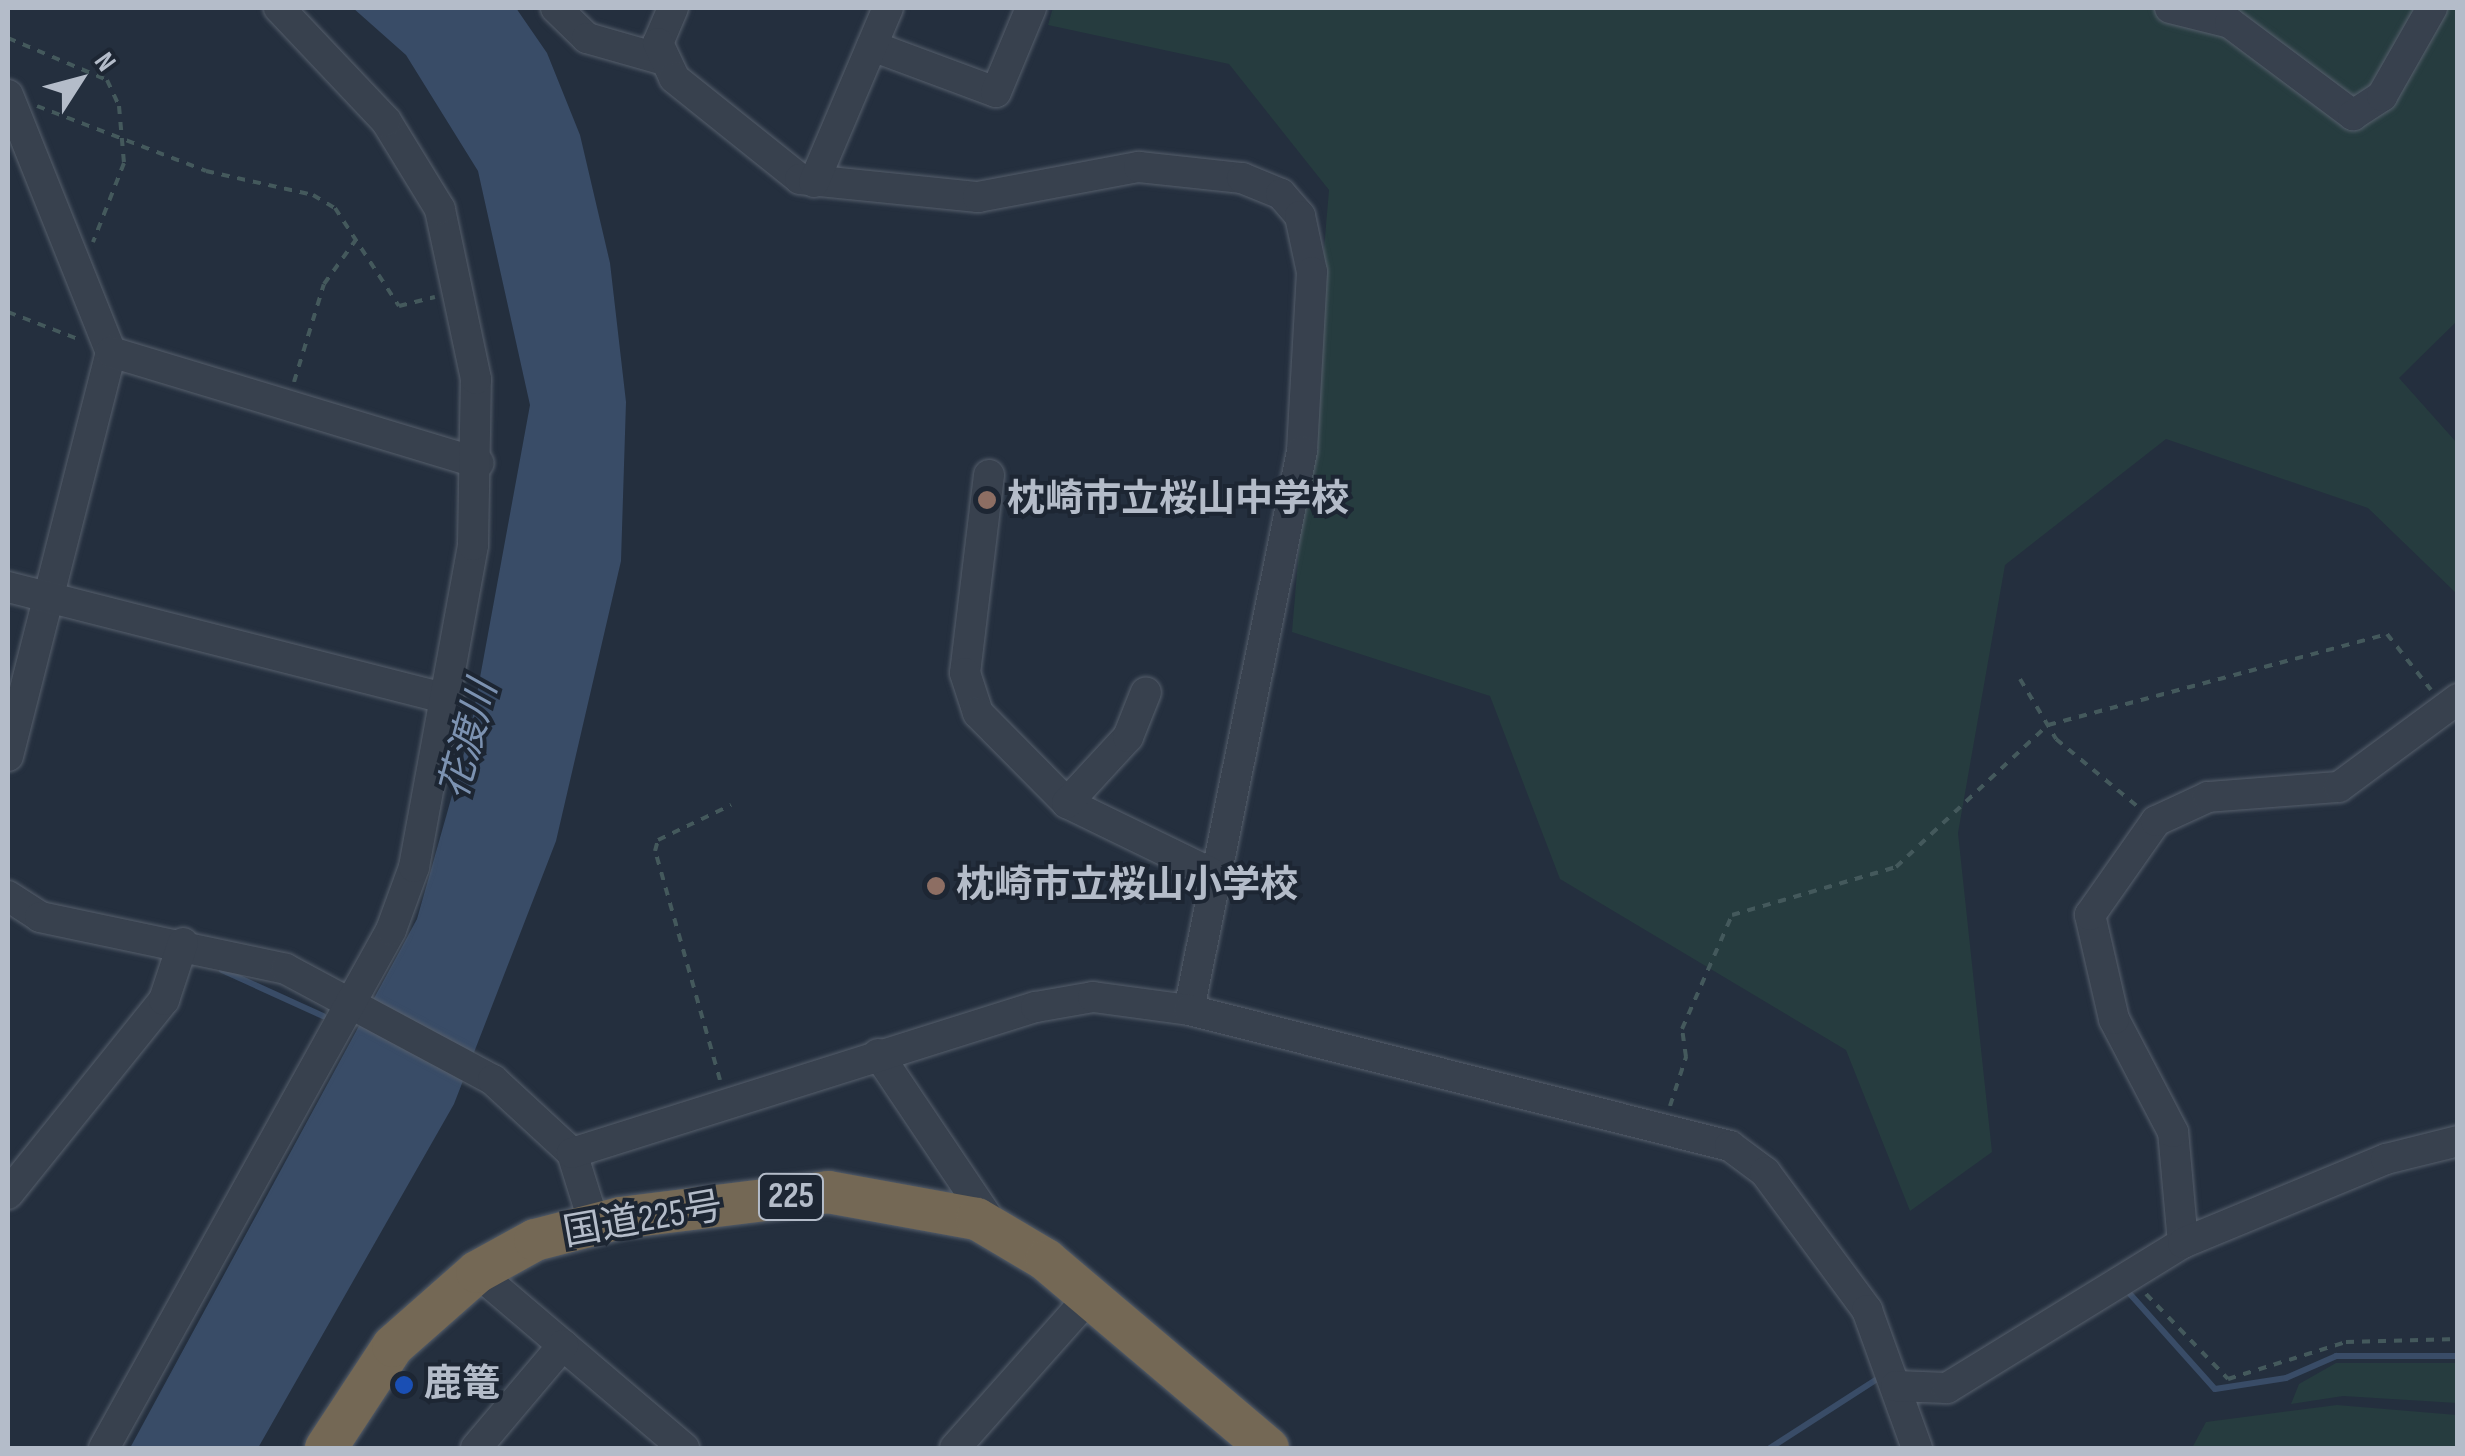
<!DOCTYPE html>
<html>
<head>
<meta charset="utf-8">
<style>
  body { margin:0 }
  #map { position:relative; width:2465px; height:1456px; overflow:hidden; background:#242f3e; font-family:"Sofia Sans Condensed","Noto Sans JP",sans-serif }
  div>[style] { position:absolute }
  [style*='--x'] { left:calc(var(--x)*1px); top:calc(var(--y)*1px); width:calc(var(--w)*1px); rotate:calc(var(--a)*1deg) }
  .green>* { inset:0; background:#263c3f }
  .water>* { inset:0; background:#394c67 }
  .stream>* { height:6px; margin:-3px; padding:0 3px; transform-origin:3px; border-radius:3px; background:#394c67 }
  .path>* { height:4px; margin-top:-2px; transform-origin:0; background:repeating-linear-gradient(90deg,#44595c 0 8px,transparent 0 16px) }
  .roads { filter:drop-shadow(0 0 2px #565f6c) drop-shadow(0 0 2px #565f6c) }
  .minor>* { height:30px; margin:-15px; padding:0 15px; transform-origin:15px; border-radius:15px; background:#38414e }
  .highway>* { height:42px; margin:-21px; padding:0 21px; transform-origin:21px; border-radius:21px; background:#746855 }
  .dots>* { width:28px; height:28px; translate:-50% -50%; box-sizing:border-box; border:5px solid #1d2633; border-radius:50% }
  span { translate:-50% -50%; white-space:nowrap; text-align:center; line-height:1.15; -webkit-text-stroke:8px #1d2633; paint-order:stroke }
  .shield-label span { padding:2px 8px; background:#1d2633; border:2px solid; border-radius:8px; -webkit-text-stroke-width:0 }
  .shield-label { font-size:35px; color:#b4bcc9; font-weight:700 }
  .poi-label { font-size:38px; color:#b4bcc9; font-weight:700 }
  .left { translate:0 -50%; text-align:left }
  .street-label { font-size:38px; color:#b4bcc9 }
  .water-label { font-size:40px; color:#7c92b1; font-style:italic }
  .frame { position:absolute; inset:0; border:10px solid #b4bcc9; pointer-events:none }
  .north { position:absolute; left:30px; top:30px; width:100px; height:100px; -webkit-text-stroke:8px #1d2633; paint-order:stroke; rotate:54deg; font-size:28px; font-weight:700; line-height:40px; text-align:center; color:#b4bcc9 }
  .north::after { content:''; display:block; margin:auto; width:35px; height:45px; background:#b4bcc9; clip-path:polygon(50% 0,100% 100%,50% 72%,0 100%) }
</style>
</head>
<body>
<div id="map">
  <div class="green">
    <i style="clip-path:polygon(1053px 8px,2457px 8px,2457px 321px,2399px 378px,2457px 443px,2457px 594px,2368px 508px,2166px 439px,2005px 565px,1958px 833px,1992px 1152px,1910px 1211px,1846px 1050px,1560px 879px,1490px 696px,1292px 632px,1329px 190px,1229px 64px,1048px 25px)"></i>
    <i style="clip-path:polygon(2336px 1363px,2457px 1363px,2457px 1403px,2343px 1396px,2291px 1404px,2299px 1384px)"></i>
    <i style="clip-path:polygon(2337px 1405px,2457px 1415px,2457px 1448px,2192px 1448px,2206px 1422px)"></i>
  </div>
  <div class="water">
    <i style="clip-path:polygon(353px 8px,516px 8px,547px 53px,580px 135px,610px 263px,626px 402px,621px 561px,556px 841px,454px 1104px,258px 1448px,130px 1448px,417px 919px,470px 732px,530px 405px,478px 171px,406px 55px)"></i>
  </div>
  <div class="stream">
    <i style="--x:222;--y:970;--w:111;--a:24.5"></i>
    <i style="--x:2130;--y:1294;--w:127;--a:48.2"></i>
    <i style="--x:2215;--y:1389;--w:72;--a:-8.8"></i>
    <i style="--x:2286;--y:1378;--w:55;--a:-23.7"></i>
    <i style="--x:2336;--y:1356;--w:122;--a:0"></i>
    <i style="--x:1770;--y:1448;--w:127;--a:-32.8"></i>
  </div>
  <div class="path">
    <i style="--x:8;--y:38;--w:108;--a:23"></i>
    <i style="--x:107;--y:80;--w:29;--a:65"></i>
    <i style="--x:119;--y:106;--w:57;--a:85"></i>
    <i style="--x:124;--y:163;--w:85;--a:111.4"></i>
    <i style="--x:37;--y:106;--w:181;--a:21"></i>
    <i style="--x:206;--y:171;--w:110;--a:12.6"></i>
    <i style="--x:313;--y:195;--w:26;--a:31"></i>
    <i style="--x:335;--y:208;--w:117;--a:56.9"></i>
    <i style="--x:399;--y:306;--w:37;--a:-14"></i>
    <i style="--x:8;--y:312;--w:75;--a:21.1"></i>
    <i style="--x:294;--y:382;--w:102;--a:-73"></i>
    <i style="--x:324;--y:284;--w:53;--a:-54.2"></i>
    <i style="--x:2020;--y:679;--w:70;--a:59"></i>
    <i style="--x:2056;--y:739;--w:105;--a:39.6"></i>
    <i style="--x:720;--y:1080;--w:238;--a:-105.8"></i>
    <i style="--x:655;--y:851;--w:11;--a:-75"></i>
    <i style="--x:658;--y:840;--w:81;--a:-25.6"></i>
    <i style="--x:1670;--y:1106;--w:52;--a:-71.9"></i>
    <i style="--x:1686;--y:1057;--w:28;--a:-98"></i>
    <i style="--x:1682;--y:1029;--w:124;--a:-66.3"></i>
    <i style="--x:1732;--y:915;--w:171;--a:-16.3"></i>
    <i style="--x:1896;--y:867;--w:208;--a:-43.1"></i>
    <i style="--x:2048;--y:725;--w:351;--a:-15"></i>
    <i style="--x:2387;--y:634;--w:71;--a:51.8"></i>
    <i style="--x:2146;--y:1294;--w:118;--a:46"></i>
    <i style="--x:2228;--y:1379;--w:124;--a:-17.4"></i>
    <i style="--x:2346;--y:1342;--w:112;--a:-1.5"></i>
  </div>
  <div class="roads">
    <div class="minor">
      <i style="--x:556;--y:8;--w:43;--a:44.1"></i>
      <i style="--x:587;--y:38;--w:76;--a:16"></i>
      <i style="--x:673;--y:8;--w:38;--a:113"></i>
      <i style="--x:658;--y:43;--w:38;--a:65"></i>
      <i style="--x:674;--y:78;--w:161;--a:38.7"></i>
      <i style="--x:800;--y:179;--w:179;--a:5.8"></i>
      <i style="--x:978;--y:197;--w:164;--a:-10.6"></i>
      <i style="--x:1139;--y:167;--w:104;--a:6.1"></i>
      <i style="--x:1242;--y:178;--w:42;--a:22.3"></i>
      <i style="--x:1281;--y:194;--w:29;--a:49"></i>
      <i style="--x:1300;--y:216;--w:57;--a:77.9"></i>
      <i style="--x:1312;--y:272;--w:179;--a:93.2"></i>
      <i style="--x:1302;--y:451;--w:570;--a:101.43"></i>
      <i style="--x:2170;--y:8;--w:62;--a:14"></i>
      <i style="--x:2230;--y:23;--w:154;--a:36.8"></i>
      <i style="--x:2353;--y:115;--w:35;--a:-33"></i>
      <i style="--x:2382;--y:96;--w:101;--a:-60.4"></i>
      <i style="--x:872;--y:46;--w:132;--a:20.4"></i>
      <i style="--x:996;--y:92;--w:91;--a:-67.4"></i>
      <i style="--x:8;--y:95;--w:277;--a:68.2"></i>
      <i style="--x:111;--y:352;--w:417;--a:104.3"></i>
      <i style="--x:814;--y:182;--w:189;--a:-67"></i>
      <i style="--x:111;--y:352;--w:384;--a:16.8"></i>
      <i style="--x:989;--y:475;--w:199;--a:96.9"></i>
      <i style="--x:965;--y:673;--w:42;--a:72"></i>
      <i style="--x:978;--y:713;--w:127;--a:45.3"></i>
      <i style="--x:1067;--y:803;--w:160;--a:25.9"></i>
      <i style="--x:8;--y:587;--w:455;--a:14.3"></i>
      <i style="--x:1067;--y:803;--w:90;--a:-47.3"></i>
      <i style="--x:1128;--y:737;--w:48;--a:-68.2"></i>
      <i style="--x:8;--y:896;--w:38;--a:33"></i>
      <i style="--x:40;--y:917;--w:251;--a:11.9"></i>
      <i style="--x:286;--y:969;--w:235;--a:28.2"></i>
      <i style="--x:493;--y:1080;--w:108;--a:42.7"></i>
      <i style="--x:572;--y:1153;--w:73;--a:72.6"></i>
      <i style="--x:878;--y:1054;--w:213;--a:56.1"></i>
      <i style="--x:572;--y:1153;--w:486;--a:-17.5"></i>
      <i style="--x:1036;--y:1007;--w:58;--a:-10"></i>
      <i style="--x:1093;--y:997;--w:97;--a:7.7"></i>
      <i style="--x:1189;--y:1010;--w:558;--a:14.11"></i>
      <i style="--x:1730;--y:1146;--w:44;--a:36.6"></i>
      <i style="--x:1765;--y:1172;--w:172;--a:53.5"></i>
      <i style="--x:1867;--y:1310;--w:147;--a:70.1"></i>
      <i style="--x:8;--y:1194;--w:249;--a:-51.2"></i>
      <i style="--x:164;--y:1000;--w:60;--a:-71.6"></i>
      <i style="--x:2183;--y:1243;--w:111;--a:-95.1"></i>
      <i style="--x:2173;--y:1132;--w:127;--a:-117.6"></i>
      <i style="--x:2114;--y:1019;--w:107;--a:-103"></i>
      <i style="--x:2090;--y:915;--w:115;--a:-54.9"></i>
      <i style="--x:2156;--y:821;--w:57;--a:-24.8"></i>
      <i style="--x:2208;--y:797;--w:131;--a:-4.4"></i>
      <i style="--x:2339;--y:787;--w:148;--a:-36.5"></i>
      <i style="--x:477;--y:1272;--w:272;--a:40.4"></i>
      <i style="--x:1896;--y:1386;--w:51;--a:2.2"></i>
      <i style="--x:1947;--y:1388;--w:277;--a:-31.6"></i>
      <i style="--x:2183;--y:1243;--w:220;--a:-22.5"></i>
      <i style="--x:2386;--y:1159;--w:74;--a:-14"></i>
      <i style="--x:104;--y:1448;--w:592;--a:-61.01"></i>
      <i style="--x:391;--y:930;--w:67;--a:-69.9"></i>
      <i style="--x:414;--y:867;--w:327;--a:-79.6"></i>
      <i style="--x:473;--y:545;--w:166;--a:-89"></i>
      <i style="--x:476;--y:379;--w:174;--a:-102"></i>
      <i style="--x:440;--y:209;--w:103;--a:-121.5"></i>
      <i style="--x:386;--y:121;--w:156;--a:-133.4"></i>
      <i style="--x:476;--y:1448;--w:135;--a:-49.8"></i>
      <i style="--x:955;--y:1448;--w:203;--a:-48.4"></i>
    </div>
    <div class="highway">
      <i style="--x:326;--y:1448;--w:122;--a:-56.7"></i>
      <i style="--x:393;--y:1346;--w:112;--a:-41.4"></i>
      <i style="--x:477;--y:1272;--w:66;--a:-28.9"></i>
      <i style="--x:535;--y:1240;--w:88;--a:-14.5"></i>
      <i style="--x:620;--y:1218;--w:210;--a:-7.1"></i>
      <i style="--x:828;--y:1192;--w:151;--a:10.3"></i>
      <i style="--x:977;--y:1219;--w:80;--a:30.7"></i>
      <i style="--x:1046;--y:1260;--w:291;--a:40.3"></i>
    </div>
  </div>
  <div class="dots">
    <i style="left:987px;top:500px;background:#8d6e63"></i>
    <i style="left:936px;top:886px;background:#8d6e63"></i>
    <i style="left:404px;top:1385px;background:#1a4fb4"></i>
  </div>
  <div class="shield-label">
    <span style="left:791px;top:1197px">225</span>
  </div>
  <div class="poi-label">
    <span class="left" style="left:1007px;top:500px">枕崎市立桜山中学校</span>
    <span class="left" style="left:956px;top:886px">枕崎市立桜山小学校</span>
    <span class="left" style="left:424px;top:1385px">鹿篭</span>
  </div>
  <div class="street-label">
    <span style="left:643px;top:1220px;rotate:-10deg">国道225号</span>
  </div>
  <div class="water-label">
    <span style="left:469px;top:740px;rotate:-75deg">花渡川</span>
  </div>
  <div class="frame"></div>
  <div class="north">N</div>
</div>
</body>
</html>
